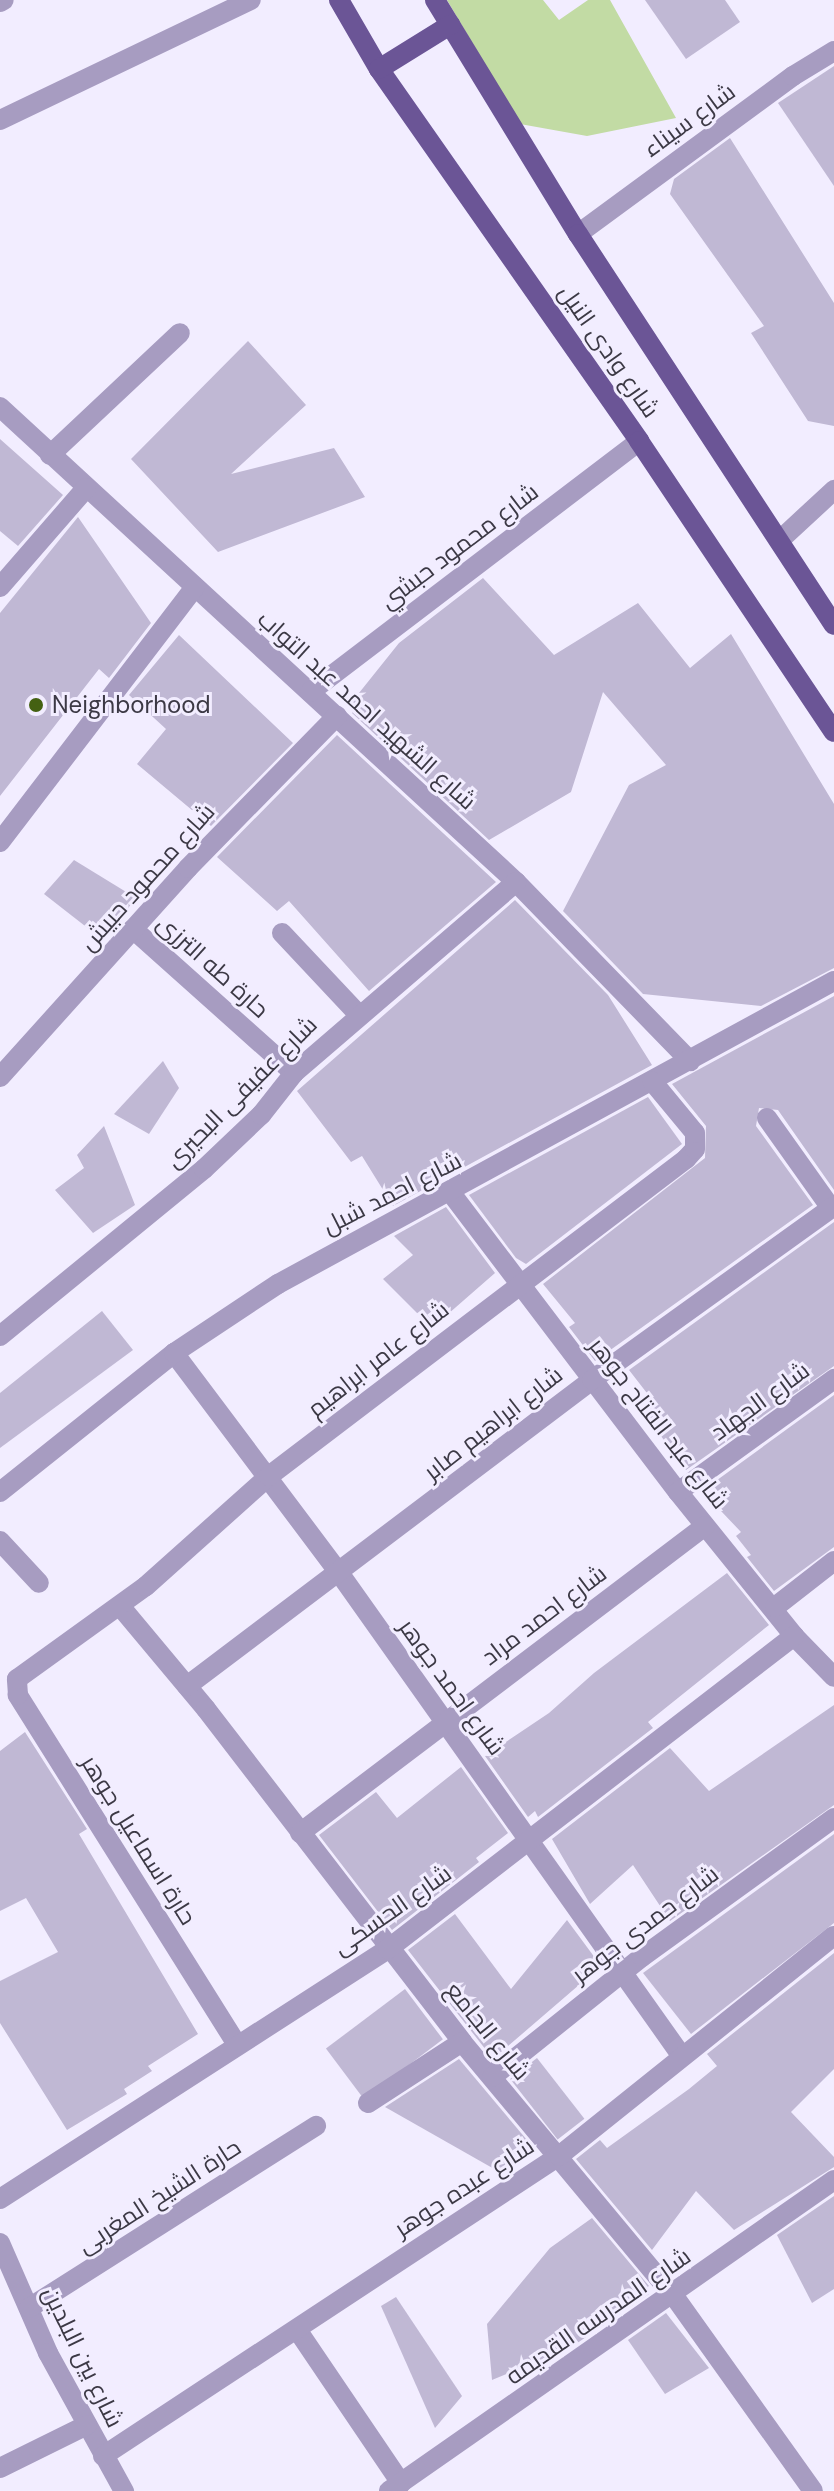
<!DOCTYPE html>
<html>
<head>
<meta charset="utf-8">
<style>
  body { margin:0 }
  #map { position:relative; width:834px; height:2491px; overflow:hidden; background:#f2edff; font-family:"DM Sans",Cairo,sans-serif }
  div>[style] { position:absolute }
  [style*='--x'] { left:calc(var(--x)*1px); top:calc(var(--y)*1px); width:calc(var(--w)*1px); rotate:calc(var(--a)*1deg) }
  .green>* { inset:0; background:#c2dba4 }
  .building>* { inset:0; background:#c0b8d4; transform-origin:0 0 }
  .minor>* { height:20px; margin:-10px; padding:0 10px; transform-origin:10px; border-radius:10px; background:#a79cc1 }
  .major>* { height:20px; margin:-10px; padding:0 10px; transform-origin:10px; border-radius:10px; background:#6b5596 }
  .dots>* { width:22px; height:22px; translate:-50% -50%; box-sizing:border-box; border:4px solid #f2edff; border-radius:50% }
  span { translate:-50% -50%; white-space:nowrap; text-align:center; line-height:1.15; -webkit-text-stroke:6px #f2edff; paint-order:stroke }
  .street-label { font-size:24px; color:#3c3945 }
  .poi-label { font-size:24px; color:#3c3945 }
  .left { translate:0 -50%; text-align:left }
</style>
</head>
<body>
<div id="map">
  <div class="green">
    <i style="clip-path:polygon(447px 0,543px 0,559px 20px,588px 0,610px 0,676px 118px,587px 136px,520px 124px)"></i>
  </div>
  <div class="building">
    <i style="clip-path:polygon(645px 0,725px 0,740px 22px,686px 59px)"></i>
    <i style="clip-path:polygon(834px 66px,834px 186px,778px 103px)"></i>
    <i style="clip-path:polygon(730px 138px,834px 303px,834px 426px,808px 421px,751px 333px,764px 326px,670px 194px,674px 179px)"></i>
    <i style="clip-path:polygon(248px 341px,306px 405px,231px 474px,334px 448px,365px 497px,218px 552px,131px 459px)"></i>
    <i style="clip-path:polygon(0 439px,63px 495px,18px 546px,0 531px)"></i>
    <i style="clip-path:polygon(78px 517px,151px 623px,109px 678px,99px 669px,0 796px,0 613px)"></i>
    <i style="clip-path:polygon(483px 578px,554px 655px,638px 603px,690px 668px,731px 634px,834px 804px,834px 968px,761px 1006px,643px 994px,563px 911px,629px 785px,666px 765px,603px 692px,571px 792px,489px 840px,352px 713px,356px 708px,351px 703px,399px 643px)"></i>
    <i style="clip-path:polygon(179px 635px,293px 743px,211px 826px,137px 764px,166px 729px,129px 695px)"></i>
    <i style="clip-path:polygon(337px 735px,496px 882px,369px 991px,289px 901px,277px 911px,217px 857px)"></i>
    <i style="clip-path:polygon(74px 860px,136px 898px,103px 940px,44px 894px)"></i>
    <i style="clip-path:polygon(515px 900px,608px 995px,652px 1065px,393px 1206px,362px 1156px,351px 1162px,297px 1091px)"></i>
    <i style="clip-path:polygon(834px 996px,834px 1190px,778px 1110px,759px 1108px,756px 1126px,813px 1205px,595px 1361px,569px 1327px,575px 1323px,543px 1284px,705px 1158px,706px 1126px,672px 1084px)"></i>
    <i style="clip-path:polygon(163px 1061px,179px 1088px,149px 1134px,114px 1114px)"></i>
    <i style="clip-path:polygon(648px 1097px,682px 1144px,526px 1264px,516px 1258px,469px 1195px)"></i>
    <i style="clip-path:polygon(104px 1126px,135px 1205px,93px 1233px,55px 1190px,84px 1168px,77px 1155px)"></i>
    <i style="clip-path:polygon(446px 1207px,495px 1273px,432px 1328px,383px 1279px,413px 1255px,394px 1236px)"></i>
    <i style="clip-path:polygon(834px 1222px,834px 1366px,686px 1470px,644px 1413px,650px 1397px,629px 1370px)"></i>
    <i style="clip-path:polygon(102px 1311px,133px 1350px,0 1448px,0 1393px)"></i>
    <i style="clip-path:polygon(834px 1395px,834px 1547px,774px 1591px,747px 1557px,751px 1555px,736px 1536px,741px 1532px,702px 1491px)"></i>
    <i style="clip-path:polygon(727px 1573px,769px 1625px,648px 1722px,653px 1728px,538px 1817px,535px 1811px,528px 1817px,485px 1756px,549px 1713px,594px 1673px)"></i>
    <i style="clip-path:polygon(834px 1705px,834px 1805px,670px 1921px,633px 1865px,590px 1904px,552px 1839px,670px 1748px,709px 1791px)"></i>
    <i style="clip-path:polygon(25px 1732px,87px 1829px,79px 1834px,198px 2034px,148px 2066px,152px 2071px,124px 2089px,127px 2094px,67px 2130px,0 2023px,0 1981px,58px 1952px,26px 1898px,0 1911px,0 1751px)"></i>
    <i style="clip-path:polygon(461px 1767px,508px 1833px,476px 1858px,479px 1862px,392px 1930px,319px 1835px,376px 1792px,397px 1818px)"></i>
    <i style="clip-path:polygon(834px 1834px,834px 1923px,691px 2034px,643px 1973px)"></i>
    <i style="clip-path:polygon(455px 1914px,511px 1989px,567px 1920px,601px 1966px,493px 2059px,408px 1950px)"></i>
    <i style="clip-path:polygon(834px 1953px,834px 2069px,791px 2112px,834px 2157px,834px 2167px,734px 2230px,696px 2191px,652px 2250px,576px 2159px,600px 2140px,607px 2148px,689px 2089px,717px 2066px,707px 2054px)"></i>
    <i style="left:405px;top:1989px;width:63px;height:99px;rotate:53deg"></i>
    <i style="left:537px;top:2058px;width:77px;height:34px;rotate:52deg"></i>
    <i style="clip-path:polygon(459px 2059px,532px 2146px,503px 2174px,385px 2107px)"></i>
    <i style="clip-path:polygon(834px 2196px,834px 2289px,812px 2303px,777px 2235px)"></i>
    <i style="clip-path:polygon(592px 2218px,649px 2286px,644px 2289px,649px 2294px,570px 2348px,492px 2380px,487px 2324px,550px 2248px)"></i>
    <i style="clip-path:polygon(396px 2297px,462px 2396px,435px 2428px,381px 2306px)"></i>
    <i style="clip-path:polygon(666px 2313px,709px 2368px,665px 2394px,628px 2340px)"></i>
  </div>
  <div class="minor">
    <i style="--x:0;--y:2;--w:4;--a:-27"></i>
    <i style="--x:0;--y:120;--w:278;--a:-25.6"></i>
    <i style="--x:578;--y:234;--w:267;--a:-36.3"></i>
    <i style="--x:793;--y:76;--w:48;--a:-31.4"></i>
    <i style="--x:0;--y:407;--w:701;--a:42.63"></i>
    <i style="--x:516;--y:882;--w:250;--a:45.8"></i>
    <i style="--x:50;--y:455;--w:178;--a:-43.2"></i>
    <i style="--x:780;--y:540;--w:74;--a:-42.8"></i>
    <i style="--x:0;--y:587;--w:131;--a:-49"></i>
    <i style="--x:310;--y:692;--w:414;--a:-37.3"></i>
    <i style="--x:0;--y:842;--w:321;--a:-52.6"></i>
    <i style="--x:133;--y:929;--w:216;--a:41.8"></i>
    <i style="--x:282;--y:933;--w:111;--a:46.8"></i>
    <i style="--x:0;--y:1077;--w:281;--a:-48"></i>
    <i style="--x:188;--y:868;--w:213;--a:-45.6"></i>
    <i style="--x:767;--y:1118;--w:110;--a:54.6"></i>
    <i style="--x:451;--y:1193;--w:375;--a:52.8"></i>
    <i style="--x:678;--y:1492;--w:185;--a:51.1"></i>
    <i style="--x:794;--y:1636;--w:57;--a:45.7"></i>
    <i style="--x:0;--y:1336;--w:264;--a:-39.3"></i>
    <i style="--x:204;--y:1169;--w:79;--a:-43.5"></i>
    <i style="--x:261;--y:1115;--w:53;--a:-51.8"></i>
    <i style="--x:294;--y:1073;--w:293;--a:-40.7"></i>
    <i style="--x:174;--y:1353;--w:276;--a:53.1"></i>
    <i style="--x:340;--y:1574;--w:590;--a:54.67"></i>
    <i style="--x:0;--y:1492;--w:223;--a:-38.6"></i>
    <i style="--x:174;--y:1353;--w:125;--a:-33.6"></i>
    <i style="--x:278;--y:1284;--w:633;--a:-28.59"></i>
    <i style="--x:678;--y:1492;--w:193;--a:-35.9"></i>
    <i style="--x:0;--y:1541;--w:57;--a:47.1"></i>
    <i style="--x:120;--y:1606;--w:134;--a:50.1"></i>
    <i style="--x:206;--y:1709;--w:420;--a:52.4"></i>
    <i style="--x:462;--y:2042;--w:331;--a:50.2"></i>
    <i style="--x:674;--y:2296;--w:239;--a:54.5"></i>
    <i style="--x:775;--y:1607;--w:75;--a:-37.9"></i>
    <i style="--x:187;--y:1686;--w:508;--a:-37.07"></i>
    <i style="--x:592;--y:1380;--w:298;--a:-35.7"></i>
    <i style="--x:300;--y:1833;--w:508;--a:-37.16"></i>
    <i style="--x:236;--y:2043;--w:411;--a:-122.1"></i>
    <i style="--x:18;--y:1695;--w:16;--a:-94"></i>
    <i style="--x:17;--y:1679;--w:159;--a:-35.8"></i>
    <i style="--x:146;--y:1586;--w:165;--a:-41.8"></i>
    <i style="--x:269;--y:1476;--w:524;--a:-37.24"></i>
    <i style="--x:686;--y:1159;--w:13;--a:-48"></i>
    <i style="--x:695;--y:1149;--w:16;--a:-90"></i>
    <i style="--x:695;--y:1133;--w:67;--a:-129.6"></i>
    <i style="--x:492;--y:2077;--w:192;--a:-38.7"></i>
    <i style="--x:642;--y:1957;--w:237;--a:-35.9"></i>
    <i style="--x:368;--y:2103;--w:112;--a:-33"></i>
    <i style="--x:0;--y:2199;--w:462;--a:-32.8"></i>
    <i style="--x:388;--y:1949;--w:513;--a:-37.63"></i>
    <i style="--x:0;--y:2243;--w:120;--a:66.4"></i>
    <i style="--x:48;--y:2353;--w:158;--a:61.2"></i>
    <i style="--x:29;--y:2308;--w:340;--a:-32.4"></i>
    <i style="--x:298;--y:2331;--w:184;--a:55.9"></i>
    <i style="--x:103;--y:2456;--w:546;--a:-33.34"></i>
    <i style="--x:559;--y:2156;--w:352;--a:-38.7"></i>
    <i style="--x:0;--y:2468;--w:97;--a:-26.3"></i>
    <i style="--x:389;--y:2491;--w:543;--a:-34.95"></i>
  </div>
  <div class="major">
    <i style="--x:339;--y:0;--w:80;--a:59.9"></i>
    <i style="--x:379;--y:69;--w:454;--a:55"></i>
    <i style="--x:639;--y:441;--w:350;--a:56.2"></i>
    <i style="--x:435;--y:0;--w:274;--a:58.6"></i>
    <i style="--x:578;--y:234;--w:467;--a:56.8"></i>
    <i style="--x:379;--y:69;--w:84;--a:-31.8"></i>
  </div>
  <div class="dots">
    <i style="left:36px;top:705px;background:#446112"></i>
  </div>
  <div class="street-label">
    <span style="left:689px;top:120px;rotate:-36deg">شارع سيناء</span>
    <span style="left:609px;top:351px;rotate:55deg">شارع وادى النيل</span>
    <span style="left:459px;top:546px;rotate:-37deg">شارع محمود حبشي</span>
    <span style="left:367px;top:710px;rotate:42deg">شارع الشهيد احمد عبد التواب</span>
    <span style="left:147px;top:877px;rotate:-48deg">شارع محمود حبيش</span>
    <span style="left:213px;top:966px;rotate:42deg">حارة طه الترزى</span>
    <span style="left:241px;top:1092px;rotate:-45deg">شارع عفيفى البحيرى</span>
    <span style="left:392px;top:1193px;rotate:-27deg">شارع احمد شبل</span>
    <span style="left:378px;top:1359px;rotate:-38deg">شارع عامر ابراهيم</span>
    <span style="left:760px;top:1401px;rotate:-36deg">شارع الجهاد</span>
    <span style="left:493px;top:1423px;rotate:-38deg">شارع ابراهيم صابر</span>
    <span style="left:659px;top:1423px;rotate:52deg">شارع عبد الفتاح جوهر</span>
    <span style="left:544px;top:1615px;rotate:-37deg">شارع احمد مراد</span>
    <span style="left:452px;top:1687px;rotate:54deg">شارع احمد جوهر</span>
    <span style="left:139px;top:1840px;rotate:58deg">حارة اسماعيل جوهر</span>
    <span style="left:392px;top:1910px;rotate:-35deg">شارع الحسكى</span>
    <span style="left:645px;top:1924px;rotate:-37deg">شارع حمدى جوهر</span>
    <span style="left:488px;top:2031px;rotate:51deg">شارع الجامع</span>
    <span style="left:464px;top:2187px;rotate:-33deg">شارع عبده جوهر</span>
    <span style="left:159px;top:2196px;rotate:-33deg">حارة الشيخ المغربى</span>
    <span style="left:598px;top:2316px;rotate:-35deg">شارع المدرسه القديمه</span>
    <span style="left:83px;top:2357px;rotate:64deg">شارع بين البلدين</span>
  </div>
  <div class="poi-label">
    <span class="left" style="left:52px;top:705px">Neighborhood</span>
  </div>
</div>
</body>
</html>
